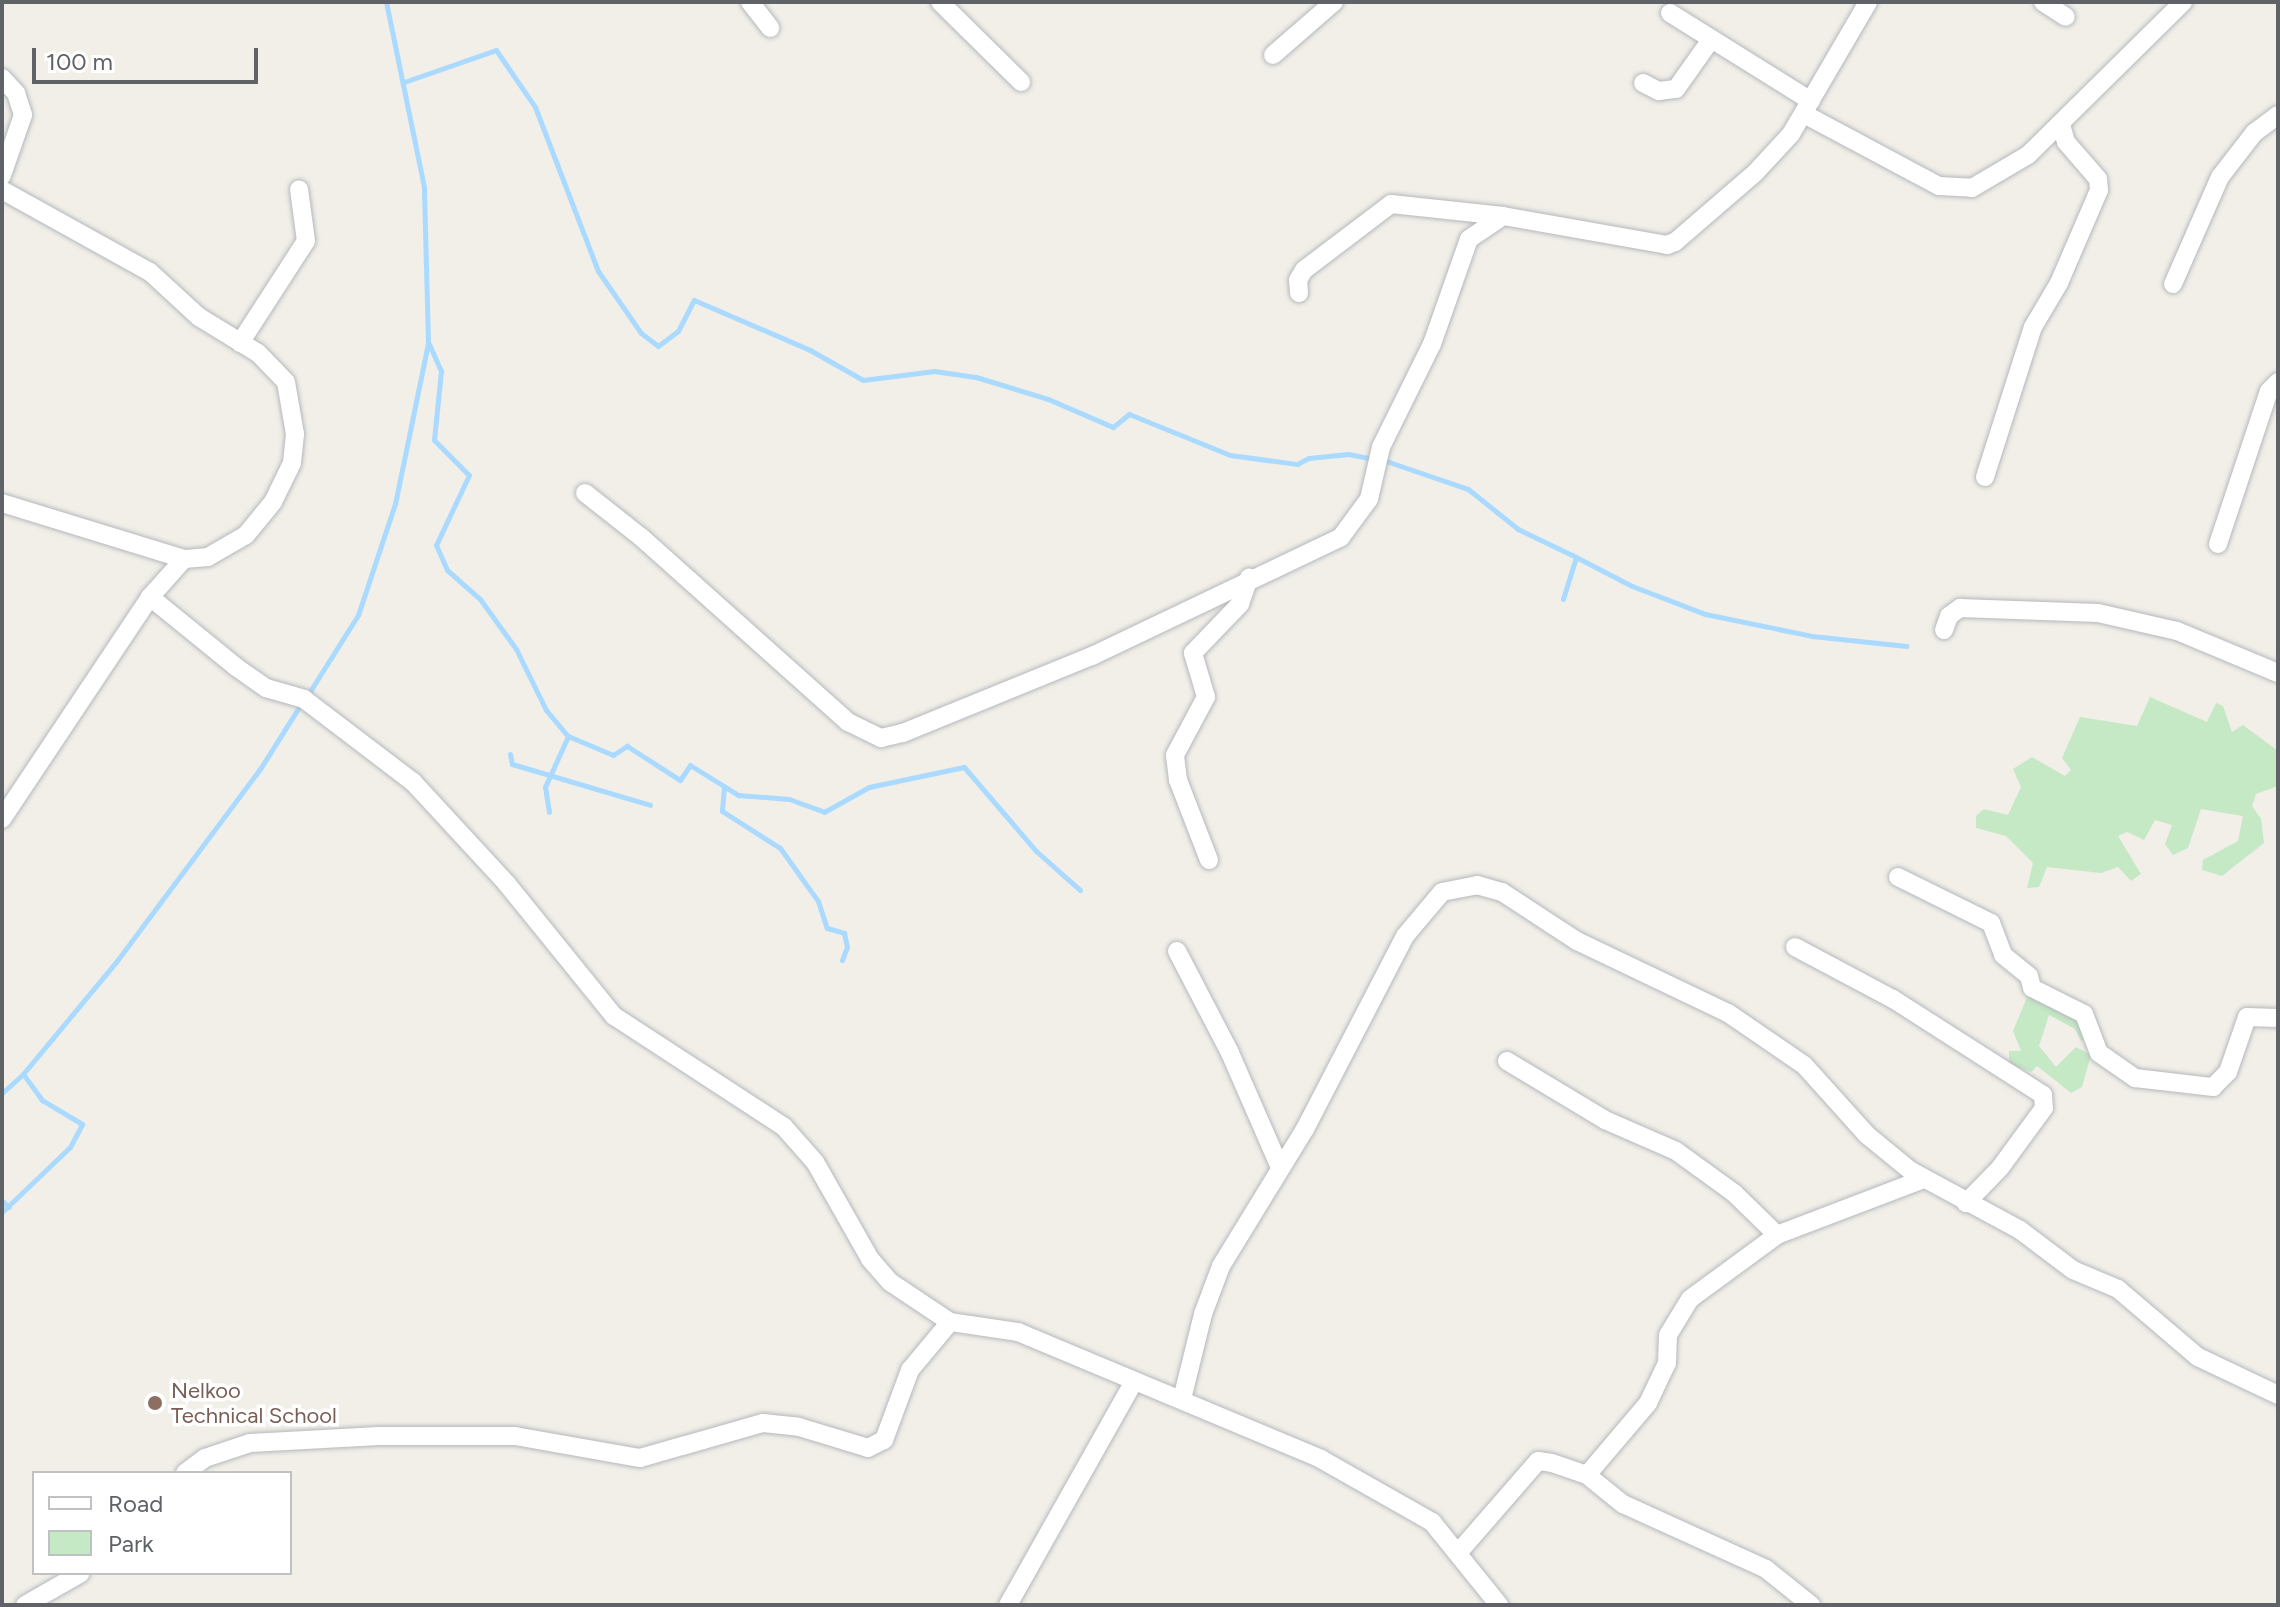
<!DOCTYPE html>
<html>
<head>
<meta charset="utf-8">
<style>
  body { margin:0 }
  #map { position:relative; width:2280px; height:1607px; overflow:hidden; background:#f1efe8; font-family:Figtree,sans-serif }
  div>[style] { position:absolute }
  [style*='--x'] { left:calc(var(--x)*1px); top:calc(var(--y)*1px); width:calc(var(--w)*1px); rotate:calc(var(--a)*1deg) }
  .green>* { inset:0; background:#c5e8c5 }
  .stream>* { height:5px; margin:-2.5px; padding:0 2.5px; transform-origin:2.5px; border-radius:2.5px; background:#aadaff }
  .roads { filter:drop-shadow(0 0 2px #b5b8bc) drop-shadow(0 0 2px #b5b8bc) }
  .street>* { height:18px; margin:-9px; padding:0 9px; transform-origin:9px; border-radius:9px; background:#fff }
  .dots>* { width:22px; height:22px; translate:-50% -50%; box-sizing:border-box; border:4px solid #fff; border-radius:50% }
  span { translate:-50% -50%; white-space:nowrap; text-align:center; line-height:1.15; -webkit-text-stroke:7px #fff; paint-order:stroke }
  .education-label { font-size:22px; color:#785e54 }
  .left { translate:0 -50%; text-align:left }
  .frame { position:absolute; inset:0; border:4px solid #5f6368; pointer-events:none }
  .legend { position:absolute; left:32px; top:1471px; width:260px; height:104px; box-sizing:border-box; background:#fff; border:2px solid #bfc1c3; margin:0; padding:10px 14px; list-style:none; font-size:24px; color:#5f6368 }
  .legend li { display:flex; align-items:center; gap:16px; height:40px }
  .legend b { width:40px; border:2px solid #bfc1c3 }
  .scale { position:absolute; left:32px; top:48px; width:226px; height:36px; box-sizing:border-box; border:4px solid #5f6368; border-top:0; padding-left:10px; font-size:24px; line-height:28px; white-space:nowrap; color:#5f6368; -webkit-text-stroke:6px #fff; paint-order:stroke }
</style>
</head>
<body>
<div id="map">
  <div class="green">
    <i style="clip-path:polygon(2150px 697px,2207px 722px,2216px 703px,2223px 706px,2232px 732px,2243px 725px,2278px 751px,2278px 786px,2256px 794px,2252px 806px,2261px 819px,2264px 843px,2222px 876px,2202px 870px,2203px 860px,2238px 841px,2243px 816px,2201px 809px,2188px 848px,2173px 855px,2165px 844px,2172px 825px,2155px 820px,2144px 840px,2127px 832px,2118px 836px,2141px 874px,2131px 881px,2118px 867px,2101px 873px,2047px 867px,2039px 887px,2027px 888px,2033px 863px,2006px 836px,1976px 828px,1976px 816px,1984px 809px,2008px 815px,2021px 787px,2013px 769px,2032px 757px,2065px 776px,2071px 770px,2062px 758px,2080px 717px,2137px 726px)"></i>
    <i style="clip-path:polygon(2028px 995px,2083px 1019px,2088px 1040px,2081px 1041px,2075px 1029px,2049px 1015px,2039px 1046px,2056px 1067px,2076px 1047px,2091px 1055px,2082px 1087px,2071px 1093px,2037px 1066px,2031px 1072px,2009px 1064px,2009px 1051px,2021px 1051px,2013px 1031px)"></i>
  </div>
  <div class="stream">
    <i style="--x:404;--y:82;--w:97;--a:-19.2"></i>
    <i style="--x:496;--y:50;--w:69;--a:55.6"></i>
    <i style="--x:535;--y:107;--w:176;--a:69"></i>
    <i style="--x:598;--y:271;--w:75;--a:55.3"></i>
    <i style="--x:641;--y:333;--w:21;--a:37"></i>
    <i style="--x:658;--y:346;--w:25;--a:-37"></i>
    <i style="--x:678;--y:331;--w:35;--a:-63"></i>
    <i style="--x:694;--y:300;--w:126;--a:23.3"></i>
    <i style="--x:810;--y:350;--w:61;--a:29.5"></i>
    <i style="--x:863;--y:380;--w:72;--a:-7.2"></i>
    <i style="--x:934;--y:371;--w:42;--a:8.1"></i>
    <i style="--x:976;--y:377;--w:75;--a:17"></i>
    <i style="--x:1048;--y:399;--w:71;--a:23.3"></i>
    <i style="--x:1113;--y:427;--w:21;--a:-39"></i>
    <i style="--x:1129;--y:414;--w:109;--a:22.1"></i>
    <i style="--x:1230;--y:455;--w:68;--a:7.7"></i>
    <i style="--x:1297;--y:464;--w:13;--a:-27"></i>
    <i style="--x:1309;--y:458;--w:39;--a:-6"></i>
    <i style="--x:1348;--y:454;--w:42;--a:11"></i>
    <i style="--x:1389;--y:462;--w:83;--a:18.9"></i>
    <i style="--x:1468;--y:489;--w:64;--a:38.7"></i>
    <i style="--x:1518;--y:529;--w:64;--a:25.8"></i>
    <i style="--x:1576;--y:557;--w:44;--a:107.2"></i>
    <i style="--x:429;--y:344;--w:30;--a:66"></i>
    <i style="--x:441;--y:371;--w:69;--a:95.8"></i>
    <i style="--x:434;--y:440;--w:49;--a:45"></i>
    <i style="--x:469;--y:475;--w:77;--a:115.2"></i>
    <i style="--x:436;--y:545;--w:27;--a:66"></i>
    <i style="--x:447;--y:570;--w:44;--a:41.3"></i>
    <i style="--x:480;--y:599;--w:62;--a:54.2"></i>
    <i style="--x:516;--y:649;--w:68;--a:63.8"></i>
    <i style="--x:546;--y:710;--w:34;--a:50"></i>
    <i style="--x:568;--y:736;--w:49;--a:22.9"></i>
    <i style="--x:613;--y:755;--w:17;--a:-33"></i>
    <i style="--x:627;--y:746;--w:63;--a:32.7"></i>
    <i style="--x:680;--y:780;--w:18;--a:-56"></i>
    <i style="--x:690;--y:765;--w:57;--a:32"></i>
    <i style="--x:738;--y:795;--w:51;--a:4.5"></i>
    <i style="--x:789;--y:799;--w:37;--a:20"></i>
    <i style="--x:824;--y:812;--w:51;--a:-29.1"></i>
    <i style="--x:869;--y:787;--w:97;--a:-11.9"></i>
    <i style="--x:964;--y:767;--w:111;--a:49.4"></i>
    <i style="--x:1036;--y:851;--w:59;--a:41.6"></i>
    <i style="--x:1576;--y:557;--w:63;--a:27.4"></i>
    <i style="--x:1632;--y:586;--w:78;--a:21"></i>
    <i style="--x:1705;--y:614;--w:109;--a:11.6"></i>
    <i style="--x:1812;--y:636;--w:95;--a:6.1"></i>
    <i style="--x:307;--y:696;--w:96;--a:-57.8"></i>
    <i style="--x:358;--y:615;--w:117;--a:-71.6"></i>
    <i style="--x:395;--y:504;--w:164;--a:-78.4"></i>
    <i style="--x:428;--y:343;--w:156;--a:-91.5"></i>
    <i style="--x:424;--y:187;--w:189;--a:-101.6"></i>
    <i style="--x:510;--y:754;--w:10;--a:79"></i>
    <i style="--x:512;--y:764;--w:144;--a:16.5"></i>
    <i style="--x:724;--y:787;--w:24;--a:95"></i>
    <i style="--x:722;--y:811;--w:69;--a:32.5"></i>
    <i style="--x:780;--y:848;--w:65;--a:54.4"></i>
    <i style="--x:818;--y:901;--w:28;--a:72"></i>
    <i style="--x:827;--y:928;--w:18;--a:16"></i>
    <i style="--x:844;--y:933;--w:14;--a:78"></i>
    <i style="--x:847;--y:947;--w:14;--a:111"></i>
    <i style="--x:549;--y:812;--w:25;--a:-99"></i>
    <i style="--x:545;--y:787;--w:56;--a:-65.7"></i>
    <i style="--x:2;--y:1093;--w:28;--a:-42"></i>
    <i style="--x:2;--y:1201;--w:9;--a:41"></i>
    <i style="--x:2;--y:1212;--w:94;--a:-43.7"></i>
    <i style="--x:70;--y:1147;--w:26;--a:-62"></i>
    <i style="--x:82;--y:1124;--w:47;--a:-149"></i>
    <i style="--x:42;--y:1100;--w:32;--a:-126"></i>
    <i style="--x:23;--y:1074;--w:146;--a:-50.3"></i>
    <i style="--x:116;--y:962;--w:241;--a:-53.3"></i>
    <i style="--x:260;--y:769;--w:77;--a:-57.8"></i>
  </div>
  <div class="roads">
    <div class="street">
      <i style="--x:750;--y:2;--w:33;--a:52"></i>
      <i style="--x:940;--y:2;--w:114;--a:44.6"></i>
      <i style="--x:2043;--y:2;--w:27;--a:33"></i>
      <i style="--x:1670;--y:13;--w:166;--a:32"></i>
      <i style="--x:1273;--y:55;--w:81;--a:-41"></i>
      <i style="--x:2;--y:78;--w:21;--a:47"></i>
      <i style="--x:16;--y:93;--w:23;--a:72"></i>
      <i style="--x:23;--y:115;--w:64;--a:109.3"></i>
      <i style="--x:1643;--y:83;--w:18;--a:27"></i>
      <i style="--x:1659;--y:91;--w:17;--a:-7"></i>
      <i style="--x:1676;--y:89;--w:59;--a:-54.7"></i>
      <i style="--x:1804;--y:114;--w:153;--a:28.1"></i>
      <i style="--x:1939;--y:186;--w:33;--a:3"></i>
      <i style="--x:1972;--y:188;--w:65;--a:-30.5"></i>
      <i style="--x:2028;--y:155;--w:218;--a:-44.6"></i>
      <i style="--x:2;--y:190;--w:169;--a:29"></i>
      <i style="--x:150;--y:272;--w:67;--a:42.6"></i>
      <i style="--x:199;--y:317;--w:69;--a:31.4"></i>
      <i style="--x:258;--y:353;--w:40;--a:46"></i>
      <i style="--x:286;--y:382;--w:53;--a:80.2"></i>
      <i style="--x:295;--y:434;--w:29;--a:96"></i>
      <i style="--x:292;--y:463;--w:43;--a:116"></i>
      <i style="--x:273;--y:502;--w:43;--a:129.3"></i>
      <i style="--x:246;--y:535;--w:44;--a:149.9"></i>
      <i style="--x:208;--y:557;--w:24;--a:175"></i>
      <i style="--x:184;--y:559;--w:190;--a:-162.9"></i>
      <i style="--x:2173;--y:284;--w:117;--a:-66.3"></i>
      <i style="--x:2220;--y:177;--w:56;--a:-52.3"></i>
      <i style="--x:2254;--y:133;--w:30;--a:-37"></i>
      <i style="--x:1299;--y:293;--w:13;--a:-94"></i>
      <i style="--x:1298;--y:280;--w:12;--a:-59"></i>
      <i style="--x:1304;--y:270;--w:109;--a:-37.2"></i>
      <i style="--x:1391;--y:204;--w:113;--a:6.1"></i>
      <i style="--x:240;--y:343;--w:121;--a:-57.1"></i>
      <i style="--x:306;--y:241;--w:52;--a:-97.7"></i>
      <i style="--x:1985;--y:477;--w:157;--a:-72.3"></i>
      <i style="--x:2033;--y:327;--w:51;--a:-59.4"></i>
      <i style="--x:2059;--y:283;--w:101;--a:-66.7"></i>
      <i style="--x:2099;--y:190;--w:11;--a:-95"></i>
      <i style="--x:2098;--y:179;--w:49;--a:-130.9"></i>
      <i style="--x:2066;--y:142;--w:18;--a:-106"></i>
      <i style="--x:585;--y:493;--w:71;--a:38.2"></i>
      <i style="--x:641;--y:537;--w:278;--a:41.8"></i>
      <i style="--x:848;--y:722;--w:37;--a:26"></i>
      <i style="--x:881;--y:738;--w:23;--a:-13"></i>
      <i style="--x:903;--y:733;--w:204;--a:-22.2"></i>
      <i style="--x:1092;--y:656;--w:276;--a:-25.5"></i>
      <i style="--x:1341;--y:537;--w:47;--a:-53.6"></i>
      <i style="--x:1369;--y:499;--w:53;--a:-77"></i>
      <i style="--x:1381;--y:447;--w:115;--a:-63.7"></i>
      <i style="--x:1432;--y:344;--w:111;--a:-70.6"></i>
      <i style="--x:1469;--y:239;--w:41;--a:-34.1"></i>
      <i style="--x:1503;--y:216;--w:167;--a:10"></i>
      <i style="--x:1667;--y:245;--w:9;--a:-21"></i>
      <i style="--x:1675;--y:242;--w:106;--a:-40.8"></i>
      <i style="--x:1755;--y:173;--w:53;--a:-47.3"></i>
      <i style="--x:1791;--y:134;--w:153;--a:-59.7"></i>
      <i style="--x:2218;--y:544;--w:161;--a:-71.6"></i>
      <i style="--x:2269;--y:391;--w:13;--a:-45"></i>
      <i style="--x:150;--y:597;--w:111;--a:39.1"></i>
      <i style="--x:236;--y:667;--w:37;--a:35"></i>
      <i style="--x:266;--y:688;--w:40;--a:16"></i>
      <i style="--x:304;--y:699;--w:137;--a:37.3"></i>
      <i style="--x:413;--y:782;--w:139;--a:47.3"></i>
      <i style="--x:507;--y:884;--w:170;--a:51"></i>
      <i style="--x:614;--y:1016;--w:203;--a:33.1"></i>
      <i style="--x:784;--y:1127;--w:47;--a:48.5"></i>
      <i style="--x:815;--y:1162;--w:112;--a:60.4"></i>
      <i style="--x:870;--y:1259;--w:30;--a:49"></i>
      <i style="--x:890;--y:1282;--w:72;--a:33.7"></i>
      <i style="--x:950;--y:1322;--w:69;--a:8.4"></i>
      <i style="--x:1018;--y:1332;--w:329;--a:22.7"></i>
      <i style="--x:1321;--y:1459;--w:128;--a:29.6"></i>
      <i style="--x:1432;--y:1522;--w:107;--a:51.1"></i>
      <i style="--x:1944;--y:630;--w:15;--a:-70"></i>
      <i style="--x:1949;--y:616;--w:14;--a:-36"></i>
      <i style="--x:1960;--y:608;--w:138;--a:2.1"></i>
      <i style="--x:2098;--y:613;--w:81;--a:12.8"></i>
      <i style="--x:2177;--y:631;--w:109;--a:22.6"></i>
      <i style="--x:2;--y:819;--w:267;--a:-56.3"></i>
      <i style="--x:150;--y:597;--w:51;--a:-48.2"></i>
      <i style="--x:1209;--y:860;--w:86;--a:-111.2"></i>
      <i style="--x:1178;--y:780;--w:25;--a:-97"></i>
      <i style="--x:1175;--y:755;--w:66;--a:-61.9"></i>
      <i style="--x:1206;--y:697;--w:46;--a:-106.5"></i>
      <i style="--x:1193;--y:653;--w:68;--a:-46.2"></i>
      <i style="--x:1240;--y:604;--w:28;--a:-71"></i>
      <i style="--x:1898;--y:877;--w:104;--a:26.3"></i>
      <i style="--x:1991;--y:923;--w:34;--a:69"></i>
      <i style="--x:2003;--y:955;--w:33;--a:39"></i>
      <i style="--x:2029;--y:976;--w:12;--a:76"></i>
      <i style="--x:2032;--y:988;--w:58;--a:26.6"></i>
      <i style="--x:2084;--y:1014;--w:42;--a:69"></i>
      <i style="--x:2099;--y:1053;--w:44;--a:34.8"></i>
      <i style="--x:2135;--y:1078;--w:79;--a:6.6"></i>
      <i style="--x:2213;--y:1087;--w:21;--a:-45"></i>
      <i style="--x:2228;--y:1072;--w:58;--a:-70.9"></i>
      <i style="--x:2247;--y:1017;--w:31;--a:2"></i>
      <i style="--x:1795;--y:947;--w:111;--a:28"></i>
      <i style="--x:1893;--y:999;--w:178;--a:32.6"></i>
      <i style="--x:2043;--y:1095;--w:13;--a:86"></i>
      <i style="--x:2044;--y:1108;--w:74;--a:126.3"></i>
      <i style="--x:2000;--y:1168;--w:49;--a:134.2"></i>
      <i style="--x:1177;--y:951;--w:115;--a:62.5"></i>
      <i style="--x:1230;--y:1053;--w:122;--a:66.4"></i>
      <i style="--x:1507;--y:1061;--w:114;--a:31"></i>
      <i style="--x:1605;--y:1120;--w:77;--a:23.6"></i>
      <i style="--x:1676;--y:1151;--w:72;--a:35.9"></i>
      <i style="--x:1734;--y:1193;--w:60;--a:44.3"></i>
      <i style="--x:1182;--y:1399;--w:88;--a:-76.1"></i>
      <i style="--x:1203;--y:1314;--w:51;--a:-69.4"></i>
      <i style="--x:1221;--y:1266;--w:161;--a:-58.5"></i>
      <i style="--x:1305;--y:1129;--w:217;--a:-62.6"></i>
      <i style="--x:1405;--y:936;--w:57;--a:-49.9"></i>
      <i style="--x:1442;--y:892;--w:36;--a:-11"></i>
      <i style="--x:1477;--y:885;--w:26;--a:16"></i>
      <i style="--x:1502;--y:892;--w:90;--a:33.2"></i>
      <i style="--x:1577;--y:941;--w:167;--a:25.5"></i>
      <i style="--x:1728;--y:1013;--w:92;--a:34.4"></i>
      <i style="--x:1804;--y:1065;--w:94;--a:48"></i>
      <i style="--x:1867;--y:1135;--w:57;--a:39.3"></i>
      <i style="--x:1911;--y:1171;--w:124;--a:28.4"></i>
      <i style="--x:2020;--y:1230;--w:66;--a:37"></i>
      <i style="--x:2073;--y:1270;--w:49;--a:22.9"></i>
      <i style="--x:2118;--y:1289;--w:105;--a:40.4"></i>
      <i style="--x:2198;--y:1357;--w:89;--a:25.4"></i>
      <i style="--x:185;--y:1473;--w:25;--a:-37"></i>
      <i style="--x:205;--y:1458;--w:47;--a:-18.4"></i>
      <i style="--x:250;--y:1443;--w:129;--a:-3.1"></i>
      <i style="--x:379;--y:1436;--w:136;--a:0"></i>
      <i style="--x:515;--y:1436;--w:127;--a:10"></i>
      <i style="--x:640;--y:1458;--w:128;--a:-15.9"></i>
      <i style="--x:763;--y:1423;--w:36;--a:6"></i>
      <i style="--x:799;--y:1427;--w:72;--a:16.9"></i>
      <i style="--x:868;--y:1448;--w:18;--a:-27"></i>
      <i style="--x:884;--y:1440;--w:75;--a:-69.6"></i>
      <i style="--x:910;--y:1370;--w:62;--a:-50.2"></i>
      <i style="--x:1587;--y:1475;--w:94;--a:-49.7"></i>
      <i style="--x:1648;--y:1403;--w:44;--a:-64.6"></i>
      <i style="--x:1667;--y:1363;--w:28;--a:-88"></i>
      <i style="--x:1668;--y:1335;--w:42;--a:-58.6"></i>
      <i style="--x:1690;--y:1299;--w:108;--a:-36.3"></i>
      <i style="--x:1777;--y:1235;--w:157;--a:-20.9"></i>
      <i style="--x:1458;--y:1553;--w:122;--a:-49"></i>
      <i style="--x:1538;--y:1461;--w:14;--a:8"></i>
      <i style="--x:1552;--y:1463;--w:37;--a:19"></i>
      <i style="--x:1587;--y:1475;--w:46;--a:38.9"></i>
      <i style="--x:1623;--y:1504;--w:157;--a:24.4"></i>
      <i style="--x:1766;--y:1569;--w:58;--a:38.7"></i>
      <i style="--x:25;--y:1605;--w:64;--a:-29.7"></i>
      <i style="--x:1008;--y:1605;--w:257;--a:-60.6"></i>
    </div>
  </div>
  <div class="dots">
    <i style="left:155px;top:1403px;background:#8d6e63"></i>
  </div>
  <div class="education-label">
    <span class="left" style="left:171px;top:1403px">Nelkoo<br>Technical School</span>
  </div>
  <div class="frame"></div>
  <ul class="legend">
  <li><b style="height:10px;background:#fff"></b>Road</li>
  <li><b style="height:22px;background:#c5e8c5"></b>Park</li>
  </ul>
  <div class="scale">100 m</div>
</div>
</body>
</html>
